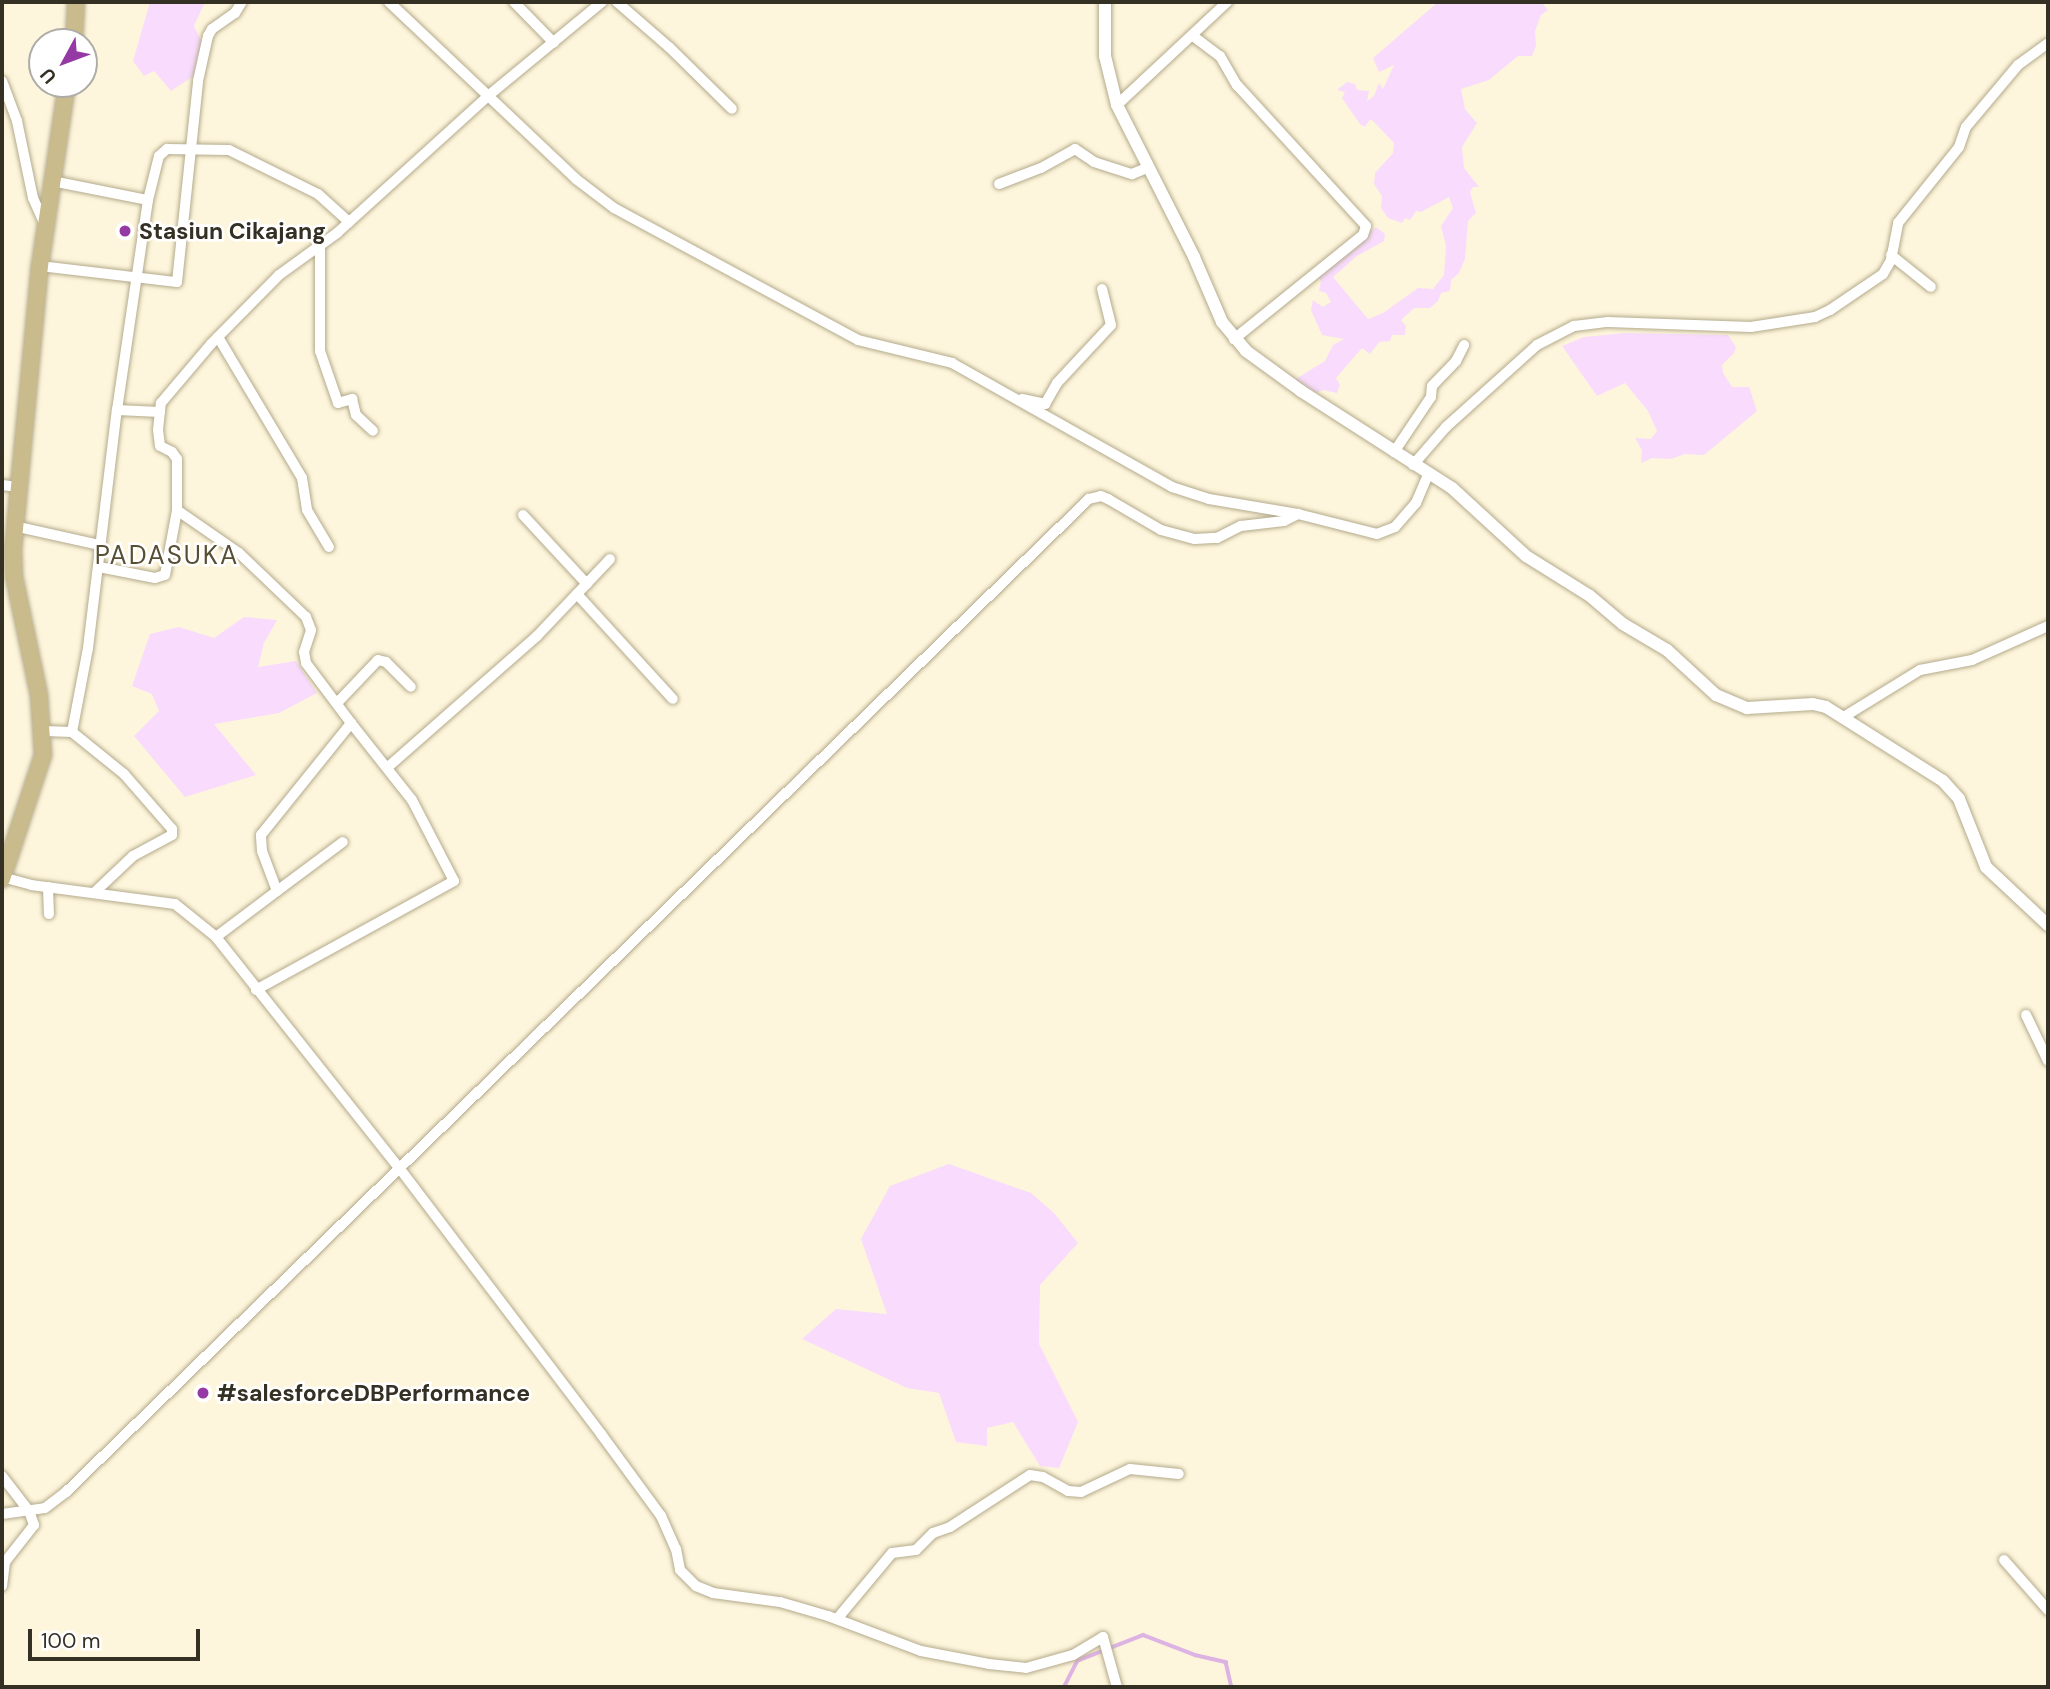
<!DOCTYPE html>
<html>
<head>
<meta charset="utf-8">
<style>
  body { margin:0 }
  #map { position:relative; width:2050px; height:1689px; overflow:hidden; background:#fef6dc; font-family:"DM Sans",sans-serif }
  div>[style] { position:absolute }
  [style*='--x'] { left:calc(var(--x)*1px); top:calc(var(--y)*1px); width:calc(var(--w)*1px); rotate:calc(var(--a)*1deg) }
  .green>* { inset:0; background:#f8dbfd }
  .stream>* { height:3.5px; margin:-1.75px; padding:0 1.75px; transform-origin:1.75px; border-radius:1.75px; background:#ddb3e4 }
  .roads { filter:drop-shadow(0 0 2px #b4aa8c) drop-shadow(0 0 2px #b4aa8c) }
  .minor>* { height:10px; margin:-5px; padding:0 5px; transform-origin:5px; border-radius:5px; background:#fff }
  .tertiary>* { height:12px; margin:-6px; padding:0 6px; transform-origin:6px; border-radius:6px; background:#fff }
  .primary>* { height:16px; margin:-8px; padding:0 8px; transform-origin:8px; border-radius:8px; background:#c9bb8b }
  .dots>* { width:19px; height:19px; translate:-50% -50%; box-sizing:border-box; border:4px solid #fff; border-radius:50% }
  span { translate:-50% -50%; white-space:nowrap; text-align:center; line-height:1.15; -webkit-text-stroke:5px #fff; paint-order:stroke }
  .poi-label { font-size:23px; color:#343024; font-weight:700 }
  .left { translate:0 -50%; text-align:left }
  .quarter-label { font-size:26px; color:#574e33; letter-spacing:2px }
  .frame { position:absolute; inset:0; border:4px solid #343024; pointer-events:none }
  .north { position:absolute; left:28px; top:28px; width:70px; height:70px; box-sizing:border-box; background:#fff; border:2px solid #aeaca7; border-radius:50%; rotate:229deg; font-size:19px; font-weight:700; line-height:28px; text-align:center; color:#343024 }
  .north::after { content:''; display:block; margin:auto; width:24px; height:32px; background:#953aa5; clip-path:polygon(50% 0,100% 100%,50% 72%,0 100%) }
  .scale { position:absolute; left:28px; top:1629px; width:172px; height:32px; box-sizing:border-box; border:4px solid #343024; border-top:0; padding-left:9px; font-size:21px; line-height:24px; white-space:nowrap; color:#343024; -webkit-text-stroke:5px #fff; paint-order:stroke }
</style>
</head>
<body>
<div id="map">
  <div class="green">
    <i style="clip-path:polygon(150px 2px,205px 2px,194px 26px,205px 49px,195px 75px,171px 91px,154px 71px,144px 76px,133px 61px)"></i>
    <i style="clip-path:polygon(1438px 2px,1541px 2px,1548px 10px,1541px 15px,1535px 31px,1536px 46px,1532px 56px,1518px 56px,1489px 80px,1461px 89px,1465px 109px,1477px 123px,1462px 147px,1464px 168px,1479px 187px,1473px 187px,1470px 192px,1476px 213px,1468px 221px,1465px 259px,1459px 273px,1451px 280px,1450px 291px,1441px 293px,1438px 301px,1430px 308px,1414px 308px,1401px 320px,1406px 326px,1405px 335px,1392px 335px,1390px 341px,1379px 342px,1370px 354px,1362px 348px,1336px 378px,1340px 385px,1337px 393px,1323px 390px,1313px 394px,1291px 382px,1325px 361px,1333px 345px,1344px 339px,1322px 335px,1311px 310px,1313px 300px,1323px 307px,1331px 302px,1326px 293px,1319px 291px,1321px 281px,1317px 276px,1376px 227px,1385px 234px,1384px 241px,1357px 256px,1333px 277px,1368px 319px,1383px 313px,1418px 288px,1433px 289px,1444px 275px,1446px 246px,1441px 226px,1453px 208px,1449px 197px,1421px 212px,1416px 211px,1410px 220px,1405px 218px,1402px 223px,1388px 218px,1381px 208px,1382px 196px,1374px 184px,1375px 173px,1393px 153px,1394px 143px,1373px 121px,1370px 119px,1365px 127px,1360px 124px,1342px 98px,1345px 92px,1337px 90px,1347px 82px,1355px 84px,1357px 90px,1369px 91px,1367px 101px,1374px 96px,1379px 83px,1383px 89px,1394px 65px,1379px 72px,1373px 58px)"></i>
    <i style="clip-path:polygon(1625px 333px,1728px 335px,1736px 347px,1734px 353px,1722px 365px,1723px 373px,1732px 387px,1749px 387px,1757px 411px,1704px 455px,1685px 454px,1671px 459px,1652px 458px,1641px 463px,1642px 450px,1635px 438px,1651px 439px,1657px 431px,1648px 411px,1625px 383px,1597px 396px,1562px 346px,1584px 337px)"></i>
    <i style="clip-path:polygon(244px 617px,277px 620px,264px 643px,258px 667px,296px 661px,317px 693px,279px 713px,214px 724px,256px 775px,185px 797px,134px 736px,159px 711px,152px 694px,132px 686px,150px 634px,179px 627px,214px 638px)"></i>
    <i style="clip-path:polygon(949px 1164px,1031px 1193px,1054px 1213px,1078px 1243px,1040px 1285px,1039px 1344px,1078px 1422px,1059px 1468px,1040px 1466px,1013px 1422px,987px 1428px,987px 1446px,956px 1442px,939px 1393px,907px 1388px,802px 1339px,836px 1309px,887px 1314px,861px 1239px,890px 1186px)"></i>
  </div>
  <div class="stream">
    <i style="--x:1064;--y:1687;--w:29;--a:-63"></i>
    <i style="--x:1077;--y:1661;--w:71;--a:-21.5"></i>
    <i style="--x:1143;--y:1635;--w:56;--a:21"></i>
    <i style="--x:1195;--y:1655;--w:32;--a:13"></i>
    <i style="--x:1226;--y:1662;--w:26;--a:77"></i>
  </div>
  <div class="roads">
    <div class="minor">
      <i style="--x:389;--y:2;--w:257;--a:43.4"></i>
      <i style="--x:576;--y:179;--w:48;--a:37.3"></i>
      <i style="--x:614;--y:208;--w:277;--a:28.4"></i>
      <i style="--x:858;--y:340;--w:97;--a:13.7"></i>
      <i style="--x:952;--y:363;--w:253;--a:29.4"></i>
      <i style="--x:1172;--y:487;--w:39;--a:18"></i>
      <i style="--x:1209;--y:499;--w:90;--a:9.6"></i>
      <i style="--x:1298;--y:514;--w:81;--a:14.2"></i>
      <i style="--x:1377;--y:534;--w:19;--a:-21"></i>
      <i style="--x:1395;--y:527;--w:32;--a:-49"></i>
      <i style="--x:1416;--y:503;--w:33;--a:-67"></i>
      <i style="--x:514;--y:2;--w:57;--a:45.7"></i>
      <i style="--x:617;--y:2;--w:69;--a:40.9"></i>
      <i style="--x:669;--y:47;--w:88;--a:44.5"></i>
      <i style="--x:1193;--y:36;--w:34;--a:37"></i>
      <i style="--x:1220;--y:56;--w:34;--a:60"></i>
      <i style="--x:1237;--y:85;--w:191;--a:47.5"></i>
      <i style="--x:1366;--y:226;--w:9;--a:108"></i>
      <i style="--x:1363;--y:235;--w:166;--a:141.1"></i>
      <i style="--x:2;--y:81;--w:43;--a:69.4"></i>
      <i style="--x:17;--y:121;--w:79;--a:78.3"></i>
      <i style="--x:33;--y:198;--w:30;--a:66"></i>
      <i style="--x:1117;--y:105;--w:151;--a:-43.1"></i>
      <i style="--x:52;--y:181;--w:98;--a:11.2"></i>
      <i style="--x:999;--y:184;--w:45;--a:-20.9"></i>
      <i style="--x:1041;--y:168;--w:39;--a:-29"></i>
      <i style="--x:1075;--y:149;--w:23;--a:34"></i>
      <i style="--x:1094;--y:162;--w:40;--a:18"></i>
      <i style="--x:1132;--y:174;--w:16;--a:-22"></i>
      <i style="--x:320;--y:245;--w:106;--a:90"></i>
      <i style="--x:320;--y:351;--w:55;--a:70.9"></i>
      <i style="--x:338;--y:403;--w:15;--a:-16"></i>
      <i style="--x:352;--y:399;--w:16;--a:76"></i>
      <i style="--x:356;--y:415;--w:23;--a:43"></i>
      <i style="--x:1891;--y:255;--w:51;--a:38.7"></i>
      <i style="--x:40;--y:266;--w:138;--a:6.7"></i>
      <i style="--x:177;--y:282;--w:202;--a:-84"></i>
      <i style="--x:198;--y:81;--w:46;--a:-77.5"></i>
      <i style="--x:208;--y:36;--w:8;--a:-60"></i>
      <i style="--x:212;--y:29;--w:28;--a:-35"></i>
      <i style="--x:235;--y:13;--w:13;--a:-58"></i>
      <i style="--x:218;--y:337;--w:164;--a:59.2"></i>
      <i style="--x:302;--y:478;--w:32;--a:81"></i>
      <i style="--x:307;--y:510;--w:43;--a:59.3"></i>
      <i style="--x:1022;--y:399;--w:24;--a:12"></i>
      <i style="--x:1045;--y:404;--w:24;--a:-60"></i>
      <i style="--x:1057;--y:383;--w:79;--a:-47"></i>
      <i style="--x:1111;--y:325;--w:37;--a:-104"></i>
      <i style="--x:117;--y:410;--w:43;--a:2.7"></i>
      <i style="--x:1394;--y:452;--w:66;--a:-56.1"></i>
      <i style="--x:1431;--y:397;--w:11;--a:-85"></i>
      <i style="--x:1432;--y:386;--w:35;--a:-46"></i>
      <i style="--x:1456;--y:361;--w:18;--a:-63"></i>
      <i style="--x:1413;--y:465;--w:50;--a:-49"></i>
      <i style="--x:1446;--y:427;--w:122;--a:-42"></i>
      <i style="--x:1537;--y:345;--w:42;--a:-27.2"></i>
      <i style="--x:1574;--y:326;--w:34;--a:-7"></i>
      <i style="--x:1608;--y:322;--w:143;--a:2"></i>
      <i style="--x:1751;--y:327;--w:65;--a:-8.9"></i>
      <i style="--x:1815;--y:317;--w:17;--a:-25"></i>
      <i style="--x:1830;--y:310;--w:64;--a:-34.2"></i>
      <i style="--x:1883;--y:274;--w:16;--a:-60"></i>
      <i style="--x:1891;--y:260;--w:38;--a:-79"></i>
      <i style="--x:1898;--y:223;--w:97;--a:-51.2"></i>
      <i style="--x:1959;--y:147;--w:21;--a:-71"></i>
      <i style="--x:1966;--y:127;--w:81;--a:-50"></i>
      <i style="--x:2018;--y:65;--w:37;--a:-36"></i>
      <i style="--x:2;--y:485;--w:16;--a:7"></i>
      <i style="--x:523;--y:515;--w:94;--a:47.2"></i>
      <i style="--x:14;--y:526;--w:88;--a:12.5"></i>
      <i style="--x:99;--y:567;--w:57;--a:11.1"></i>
      <i style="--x:155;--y:578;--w:10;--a:-17"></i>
      <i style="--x:165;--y:575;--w:66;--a:-79.5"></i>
      <i style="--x:577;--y:594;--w:142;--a:47.6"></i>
      <i style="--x:338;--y:702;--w:58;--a:-46.4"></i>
      <i style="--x:378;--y:660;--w:8;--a:14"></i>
      <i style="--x:386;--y:662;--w:35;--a:45"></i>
      <i style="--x:1842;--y:718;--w:92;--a:-31.6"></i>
      <i style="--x:1920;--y:670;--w:53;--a:-10.9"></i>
      <i style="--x:1972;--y:660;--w:83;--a:-24.1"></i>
      <i style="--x:351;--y:723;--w:75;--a:-126.9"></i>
      <i style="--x:306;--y:663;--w:11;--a:-100"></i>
      <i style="--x:304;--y:652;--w:23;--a:-72"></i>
      <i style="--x:311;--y:630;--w:14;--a:-111"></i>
      <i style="--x:306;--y:617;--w:93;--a:-136.3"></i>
      <i style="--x:239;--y:553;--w:75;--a:-145.3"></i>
      <i style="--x:177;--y:510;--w:51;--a:-90"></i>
      <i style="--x:177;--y:459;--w:9;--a:-126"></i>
      <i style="--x:172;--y:452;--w:13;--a:-153"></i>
      <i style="--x:160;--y:446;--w:16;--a:-97"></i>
      <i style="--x:158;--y:430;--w:27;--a:-84"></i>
      <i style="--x:161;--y:403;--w:77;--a:-49.7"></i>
      <i style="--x:211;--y:344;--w:97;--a:-45.4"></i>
      <i style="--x:279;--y:275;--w:72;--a:-35.9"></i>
      <i style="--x:337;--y:233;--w:204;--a:-42.2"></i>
      <i style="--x:488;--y:96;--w:148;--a:-39.5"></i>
      <i style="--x:44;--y:731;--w:28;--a:2"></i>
      <i style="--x:72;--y:732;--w:67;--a:38.9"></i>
      <i style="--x:124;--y:774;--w:73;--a:48.9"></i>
      <i style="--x:172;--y:829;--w:6;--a:90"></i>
      <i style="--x:172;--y:835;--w:44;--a:151.7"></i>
      <i style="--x:133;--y:856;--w:51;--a:136.6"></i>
      <i style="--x:72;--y:732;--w:86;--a:-79.2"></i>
      <i style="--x:88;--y:648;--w:240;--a:-83.1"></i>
      <i style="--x:117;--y:410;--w:212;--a:-81.6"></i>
      <i style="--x:148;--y:200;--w:45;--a:-76"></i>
      <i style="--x:159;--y:156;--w:11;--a:-41"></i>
      <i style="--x:167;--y:149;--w:62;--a:0.9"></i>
      <i style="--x:229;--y:150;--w:99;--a:26.3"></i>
      <i style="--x:318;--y:194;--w:42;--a:42.1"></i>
      <i style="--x:388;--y:767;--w:198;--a:-41.3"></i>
      <i style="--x:537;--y:636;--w:106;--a:-46.5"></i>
      <i style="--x:2;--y:877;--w:30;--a:15"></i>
      <i style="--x:31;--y:885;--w:145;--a:7.5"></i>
      <i style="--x:175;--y:904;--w:53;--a:38.8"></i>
      <i style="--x:216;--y:937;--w:296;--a:51.6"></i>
      <i style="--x:400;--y:1169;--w:333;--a:52.8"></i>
      <i style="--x:601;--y:1434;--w:102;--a:53.8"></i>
      <i style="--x:661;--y:1516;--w:36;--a:66"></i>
      <i style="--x:676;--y:1549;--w:21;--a:79"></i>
      <i style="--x:680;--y:1570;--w:23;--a:45"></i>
      <i style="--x:696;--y:1586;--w:18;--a:22"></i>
      <i style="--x:713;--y:1593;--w:68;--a:7.7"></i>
      <i style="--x:780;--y:1602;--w:50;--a:16.3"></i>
      <i style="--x:828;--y:1616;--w:99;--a:20.6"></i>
      <i style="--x:921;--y:1651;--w:69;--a:10.8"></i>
      <i style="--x:989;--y:1664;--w:37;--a:6"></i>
      <i style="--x:1026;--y:1668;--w:49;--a:-15.5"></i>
      <i style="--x:1073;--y:1655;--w:35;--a:-31"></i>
      <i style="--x:1103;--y:1637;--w:52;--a:74.4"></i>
      <i style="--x:48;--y:887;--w:27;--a:88"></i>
      <i style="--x:277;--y:891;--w:82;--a:-36.6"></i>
      <i style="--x:216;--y:937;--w:76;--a:-37"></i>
      <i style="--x:277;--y:891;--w:43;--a:-110.6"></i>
      <i style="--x:262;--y:851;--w:16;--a:-94"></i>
      <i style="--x:261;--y:835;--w:144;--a:-51.2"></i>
      <i style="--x:351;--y:723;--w:98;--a:51.6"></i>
      <i style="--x:412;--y:800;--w:91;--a:62.6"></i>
      <i style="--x:454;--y:881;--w:226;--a:151.2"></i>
      <i style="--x:2026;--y:1015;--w:51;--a:64.4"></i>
      <i style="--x:2;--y:1476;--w:44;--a:52.4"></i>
      <i style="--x:29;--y:1511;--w:15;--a:70"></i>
      <i style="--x:34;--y:1525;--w:47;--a:128.1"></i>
      <i style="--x:5;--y:1562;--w:24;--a:97"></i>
      <i style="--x:2;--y:1514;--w:43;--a:-7.9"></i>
      <i style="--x:45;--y:1508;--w:26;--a:-37"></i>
      <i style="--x:66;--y:1492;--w:1426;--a:-44.15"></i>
      <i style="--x:1089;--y:499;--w:12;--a:-14"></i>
      <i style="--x:1101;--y:496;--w:8;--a:23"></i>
      <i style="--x:1108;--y:499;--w:61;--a:30.3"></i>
      <i style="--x:1161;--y:530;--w:35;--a:15"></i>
      <i style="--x:1195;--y:539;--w:22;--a:-3"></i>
      <i style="--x:1217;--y:538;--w:27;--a:-27"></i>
      <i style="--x:1241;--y:526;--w:43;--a:-6.6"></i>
      <i style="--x:1284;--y:521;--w:16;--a:-27"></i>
      <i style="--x:2004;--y:1560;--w:67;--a:48.7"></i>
      <i style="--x:837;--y:1619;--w:86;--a:-50.2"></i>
      <i style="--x:892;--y:1553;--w:24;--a:-7"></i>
      <i style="--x:916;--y:1550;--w:24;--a:-45"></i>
      <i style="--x:933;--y:1533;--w:18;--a:-19"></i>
      <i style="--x:950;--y:1527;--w:95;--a:-33"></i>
      <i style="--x:1030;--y:1475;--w:13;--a:9"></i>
      <i style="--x:1043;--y:1477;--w:29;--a:29"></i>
      <i style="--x:1068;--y:1491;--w:13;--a:4"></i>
      <i style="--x:1081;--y:1492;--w:54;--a:-25.1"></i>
      <i style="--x:1130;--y:1469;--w:49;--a:5.8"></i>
    </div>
    <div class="tertiary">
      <i style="--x:1105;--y:2;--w:54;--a:90"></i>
      <i style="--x:1105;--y:56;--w:50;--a:76.2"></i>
      <i style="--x:1117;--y:105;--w:170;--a:63.1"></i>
      <i style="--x:1194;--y:257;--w:71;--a:66.7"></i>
      <i style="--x:1222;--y:322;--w:38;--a:50"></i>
      <i style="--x:1246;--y:351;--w:68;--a:36"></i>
      <i style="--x:1301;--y:391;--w:179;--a:32.7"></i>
      <i style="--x:1452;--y:488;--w:100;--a:42.6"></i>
      <i style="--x:1526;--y:556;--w:75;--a:32"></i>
      <i style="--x:1590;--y:596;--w:43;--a:40.3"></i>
      <i style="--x:1623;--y:624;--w:51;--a:30.6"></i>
      <i style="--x:1667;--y:650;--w:67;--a:42.6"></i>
      <i style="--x:1716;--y:695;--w:34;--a:23"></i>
      <i style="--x:1747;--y:708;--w:66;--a:-3.5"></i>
      <i style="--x:1813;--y:704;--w:13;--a:13"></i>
      <i style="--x:1826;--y:707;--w:138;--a:32.3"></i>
      <i style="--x:1943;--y:781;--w:24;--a:48"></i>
      <i style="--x:1959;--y:799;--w:73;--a:68.3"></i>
      <i style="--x:1986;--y:867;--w:85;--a:43.1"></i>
    </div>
    <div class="primary">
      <i style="--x:74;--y:42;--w:40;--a:-87.1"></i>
      <i style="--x:2;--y:879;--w:131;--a:-71.7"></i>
      <i style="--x:43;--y:755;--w:60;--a:-93.8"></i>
      <i style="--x:39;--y:695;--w:122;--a:-101.9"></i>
      <i style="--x:14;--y:576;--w:26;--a:-92"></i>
      <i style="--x:13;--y:550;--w:285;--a:-84.6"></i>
      <i style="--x:40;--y:266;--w:184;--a:-81.6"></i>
    </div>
  </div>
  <div class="dots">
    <i style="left:125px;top:231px;background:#953aa5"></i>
    <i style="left:203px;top:1393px;background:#953aa5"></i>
  </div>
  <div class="poi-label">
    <span class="left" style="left:139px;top:231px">Stasiun Cikajang</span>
    <span class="left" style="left:217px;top:1393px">#salesforceDBPerformance</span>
  </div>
  <div class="quarter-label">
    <span style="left:167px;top:556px">PADASUKA</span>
  </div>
  <div class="frame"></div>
  <div class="north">U</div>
  <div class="scale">100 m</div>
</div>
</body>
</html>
